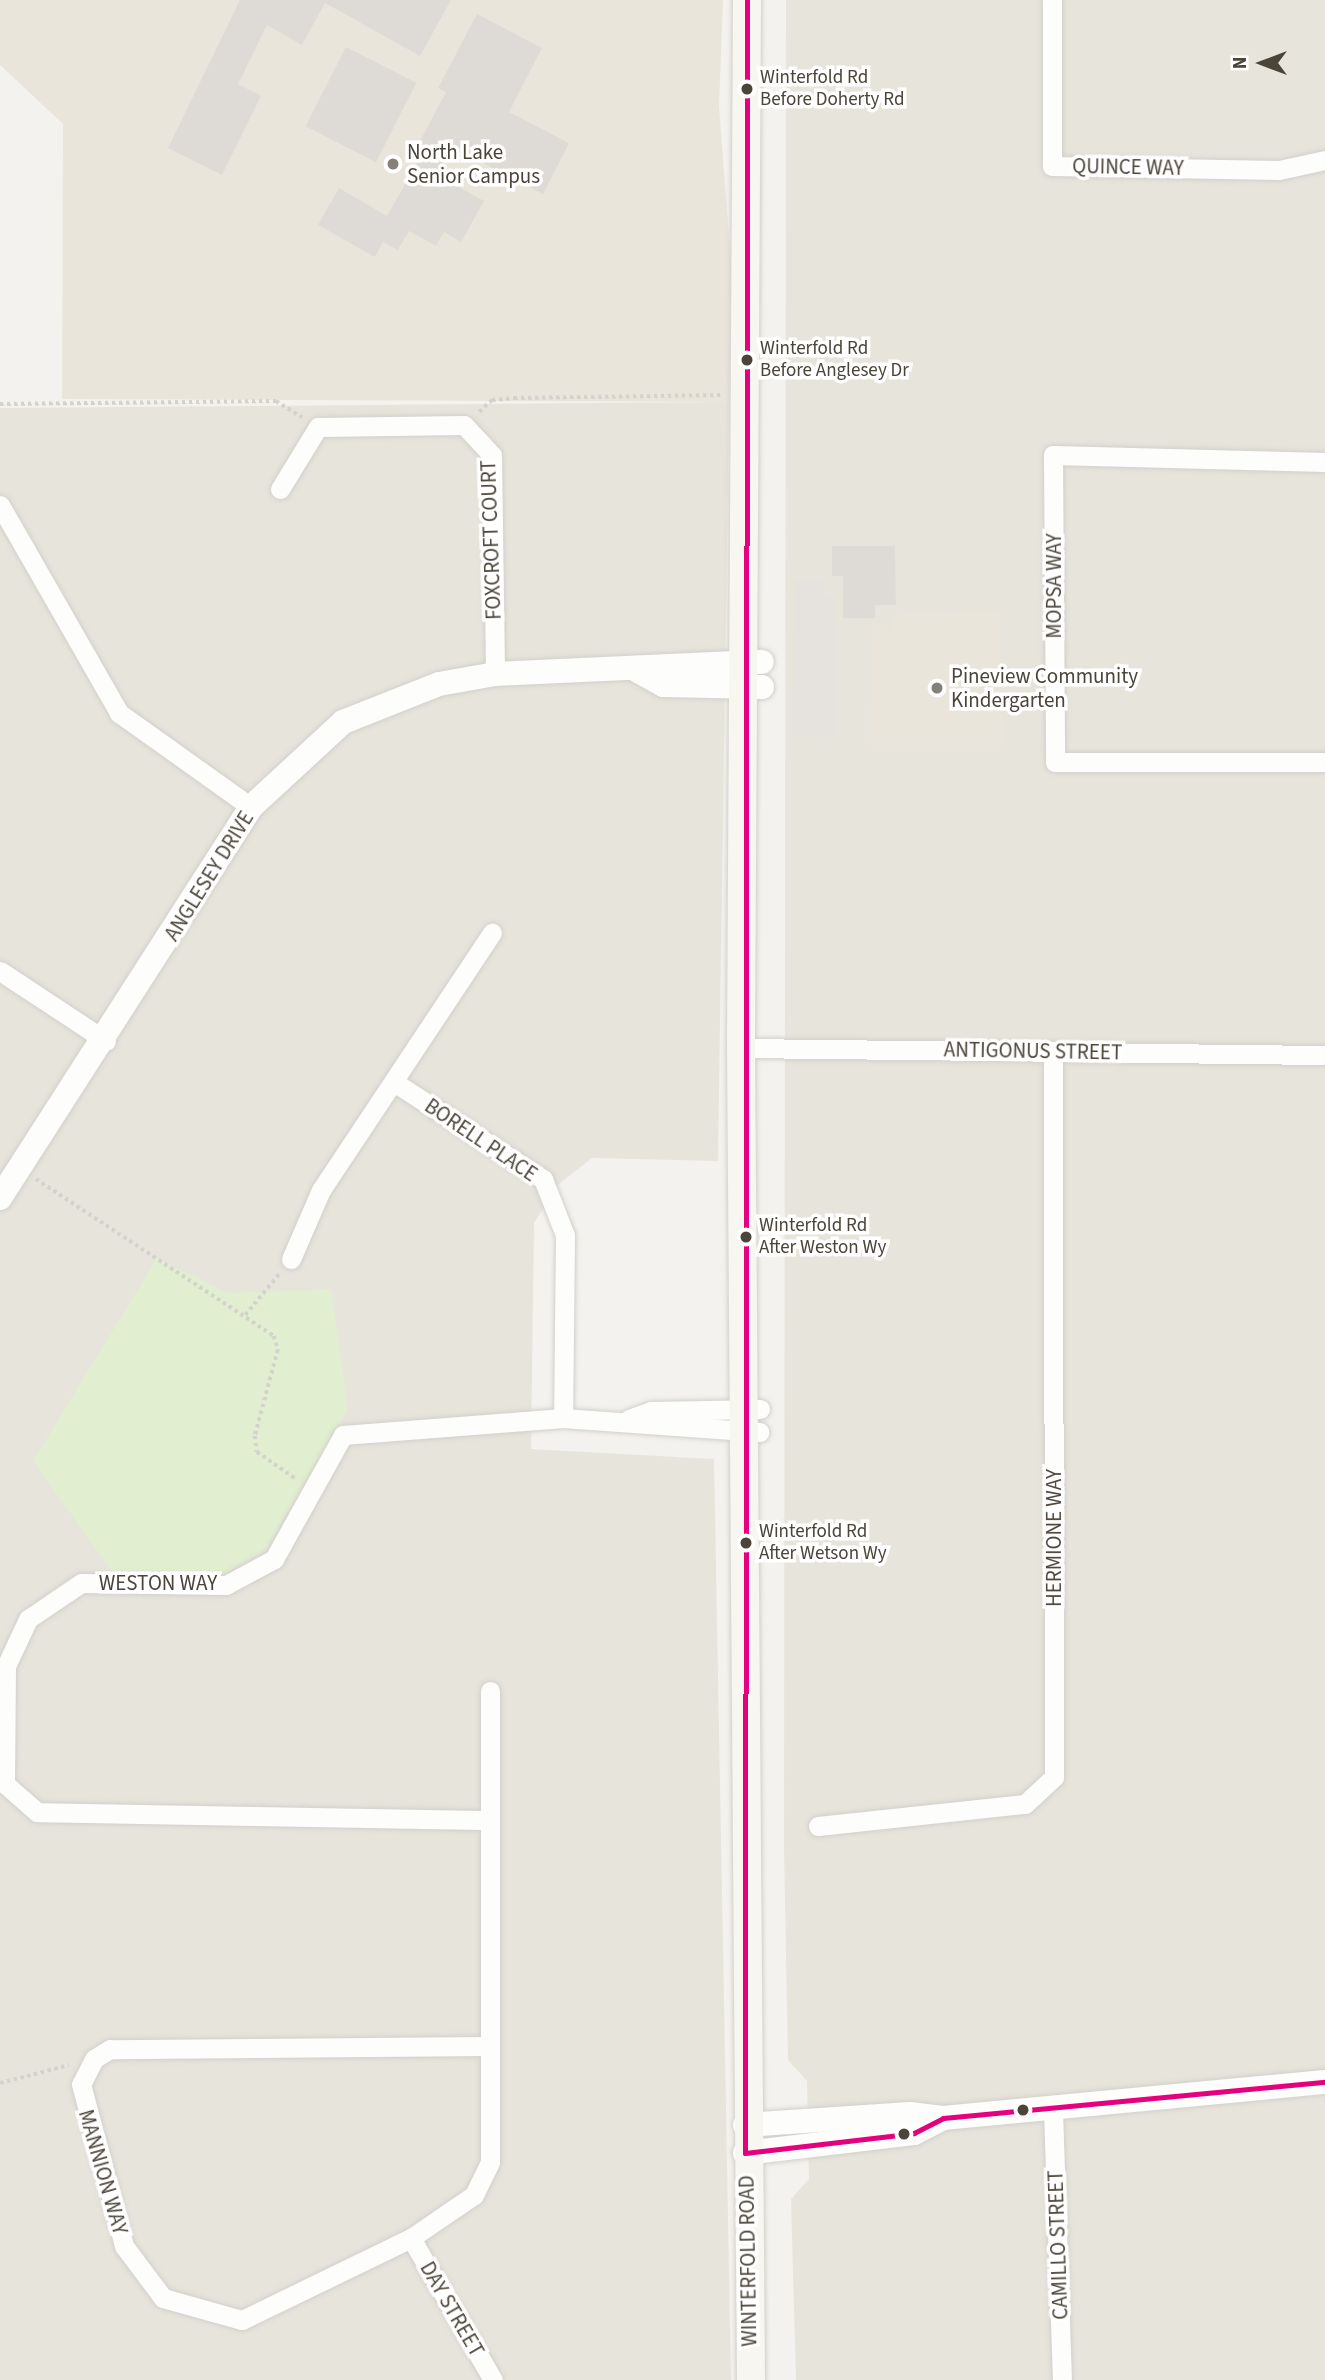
<!DOCTYPE html>
<html>
<head>
<meta charset="utf-8">
<style>
  body { margin:0 }
  #map { position:relative; width:1325px; height:2380px; overflow:hidden; background:#f4f2ee; font-family:"Source Sans 3",sans-serif }
  div>[style] { position:absolute }
  [style*='--x'] { left:calc(var(--x)*1px); top:calc(var(--y)*1px); width:calc(var(--w)*1px); rotate:calc(var(--a)*1deg) }
  .residential>* { inset:0; background:#e7e4dc }
  .education>* { inset:0; background:#eae5da }
  .green>* { inset:0; background:#e1eecf }
  .parking>* { inset:0; background:#e6e3df }
  .building>* { inset:0; background:#dedbd6; transform-origin:0 0 }
  .path>* { height:3.5px; margin-top:-1.75px; transform-origin:0; background:repeating-linear-gradient(90deg,#d3d2cc 0 3.5px,transparent 0 7px) }
  .roads { filter:drop-shadow(0 0 2px #d2d0cb) drop-shadow(0 0 2px #d2d0cb) }
  .minor>* { height:19px; margin:-9.5px; padding:0 9.5px; transform-origin:9.5px; border-radius:9.5px; background:#fdfdfc }
  .tertiary>* { height:24px; margin:-12px; padding:0 12px; transform-origin:12px; border-radius:12px; background:#fdfdfc }
  .secondary>* { height:28px; margin:-14px; padding:0 14px; transform-origin:14px; border-radius:14px; background:#f7f6f1 }
  .bus-1>* { height:5px; margin:-2.5px; padding:0 2.5px; transform-origin:2.5px; border-radius:2.5px; background:#e5007d }
  .dots>* { width:19px; height:19px; translate:-50% -50%; box-sizing:border-box; border:4px solid #fff; border-radius:50% }
  span { translate:-50% -50%; white-space:nowrap; text-align:center; line-height:1.15; -webkit-text-stroke:7px #fff; paint-order:stroke }
  .bus-label { font-size:19px; color:#4b4439 }
  .left { translate:0 -50%; text-align:left }
  .poi-label { font-size:21px; color:#4b4439 }
  .street-label { font-size:21px; color:#4b4439 }
  .north { position:absolute; left:1227px; top:28px; width:70px; height:70px; -webkit-text-stroke:5px #fff; paint-order:stroke; rotate:270deg; font-size:19px; font-weight:700; line-height:28px; text-align:center; color:#4b4439 }
  .north::after { content:''; display:block; margin:auto; width:24px; height:32px; background:#4b4439; clip-path:polygon(50% 0,100% 100%,50% 72%,0 100%) }
</style>
</head>
<body>
<div id="map">
  <div class="residential">
    <i style="clip-path:polygon(786px 0,1325px 0,1325px 2380px,796px 2380px,791px 2199px,809px 2179px,807px 2081px,788px 2060px,784px 1849px)"></i>
    <i style="clip-path:polygon(729px 402px,718px 1161px,592px 1158px,559px 1184px,534px 1223px,531px 1449px,714px 1459px,731px 2380px,0 2380px,0 408px)"></i>
  </div>
  <div class="education">
    <i style="clip-path:polygon(0 0,723px 0,719px 106px,731px 262px,729px 402px,62px 399px,63px 124px,0 65px)"></i>
    <i style="clip-path:polygon(999px 611px,1003px 745px,871px 745px,872px 631px,892px 630px,892px 615px)"></i>
  </div>
  <div class="green">
    <i style="clip-path:polygon(157px 1258px,228px 1293px,331px 1289px,348px 1409px,266px 1549px,226px 1573px,113px 1573px,33px 1461px)"></i>
  </div>
  <div class="parking">
    <i style="clip-path:polygon(794px 581px,823px 581px,823px 596px,836px 596px,835px 737px,792px 736px)"></i>
  </div>
  <div class="building">
    <i style="clip-path:polygon(240px 0,451px 0,420px 56px,325px 3px,302px 45px,267px 25px,238px 84px,261px 96px,222px 175px,168px 148px)"></i>
    <i style="clip-path:polygon(477px 14px,542px 48px,509px 112px,569px 143px,543px 194px,452px 147px,438px 175px,484px 201px,461px 242px,444px 232px,436px 246px,409px 231px,398px 250px,383px 242px,375px 257px,318px 225px,339px 188px,387px 216px,426px 147px,419px 143px,446px 92px,438px 88px)"></i>
    <i style="left:346px;top:47px;width:79px;height:89px;rotate:27deg"></i>
    <i style="clip-path:polygon(832px 546px,895px 546px,896px 605px,875px 605px,875px 618px,843px 618px,843px 576px,832px 576px)"></i>
  </div>
  <div class="path">
    <i style="--x:0;--y:404;--w:276;--a:-0.6"></i>
    <i style="--x:276;--y:401;--w:31;--a:32"></i>
    <i style="--x:479;--y:412;--w:18;--a:-43"></i>
    <i style="--x:492;--y:400;--w:22;--a:-5"></i>
    <i style="--x:514;--y:398;--w:208;--a:-0.8"></i>
    <i style="--x:36;--y:1179;--w:285;--a:33.4"></i>
    <i style="--x:274;--y:1336;--w:15;--a:74"></i>
    <i style="--x:278;--y:1350;--w:89;--a:105"></i>
    <i style="--x:255;--y:1436;--w:16;--a:83"></i>
    <i style="--x:257;--y:1452;--w:47;--a:34.7"></i>
    <i style="--x:245;--y:1315;--w:55;--a:-50.2"></i>
    <i style="--x:0;--y:2083;--w:71;--a:-14.6"></i>
  </div>
  <div class="roads">
    <div class="minor">
      <i style="--x:1052;--y:0;--w:166;--a:90"></i>
      <i style="--x:1052;--y:166;--w:227;--a:1"></i>
      <i style="--x:1279;--y:170;--w:47;--a:-12.3"></i>
      <i style="--x:1325;--y:462;--w:272;--a:-178.5"></i>
      <i style="--x:1053;--y:455;--w:307;--a:89.6"></i>
      <i style="--x:1055;--y:762;--w:270;--a:0"></i>
      <i style="--x:280;--y:489;--w:73;--a:-58.5"></i>
      <i style="--x:318;--y:427;--w:146;--a:-0.8"></i>
      <i style="--x:464;--y:425;--w:41;--a:47"></i>
      <i style="--x:492;--y:455;--w:219;--a:89.2"></i>
      <i style="--x:0;--y:505;--w:240;--a:60.2"></i>
      <i style="--x:119;--y:713;--w:162;--a:35.5"></i>
      <i style="--x:0;--y:971;--w:127;--a:33.4"></i>
      <i style="--x:741;--y:1048;--w:584;--a:0.69"></i>
      <i style="--x:394;--y:1082;--w:178;--a:33.1"></i>
      <i style="--x:543;--y:1179;--w:60;--a:68.6"></i>
      <i style="--x:565;--y:1235;--w:183;--a:90.6"></i>
      <i style="--x:291;--y:1259;--w:75;--a:-66.5"></i>
      <i style="--x:321;--y:1190;--w:309;--a:-56.4"></i>
      <i style="--x:629;--y:1419;--w:23;--a:-20"></i>
      <i style="--x:651;--y:1411;--w:109;--a:-1.1"></i>
      <i style="--x:486;--y:1820;--w:449;--a:-179"></i>
      <i style="--x:37;--y:1812;--w:43;--a:-138.8"></i>
      <i style="--x:5;--y:1784;--w:118;--a:-89.5"></i>
      <i style="--x:6;--y:1666;--w:52;--a:-64.9"></i>
      <i style="--x:28;--y:1619;--w:64;--a:-34.2"></i>
      <i style="--x:81;--y:1583;--w:145;--a:0.8"></i>
      <i style="--x:226;--y:1585;--w:55;--a:-28.4"></i>
      <i style="--x:274;--y:1559;--w:142;--a:-60.9"></i>
      <i style="--x:343;--y:1435;--w:221;--a:-4.4"></i>
      <i style="--x:563;--y:1418;--w:197;--a:4.1"></i>
      <i style="--x:818;--y:1826;--w:208;--a:-6.1"></i>
      <i style="--x:1025;--y:1804;--w:40;--a:-43"></i>
      <i style="--x:1054;--y:1777;--w:726;--a:-90.08"></i>
      <i style="--x:487;--y:2046;--w:377;--a:179.5"></i>
      <i style="--x:110;--y:2049;--w:19;--a:148"></i>
      <i style="--x:94;--y:2059;--w:28;--a:117"></i>
      <i style="--x:81;--y:2084;--w:168;--a:75.1"></i>
      <i style="--x:124;--y:2246;--w:65;--a:53.1"></i>
      <i style="--x:163;--y:2298;--w:82;--a:15.6"></i>
      <i style="--x:242;--y:2320;--w:188;--a:-25.9"></i>
      <i style="--x:411;--y:2238;--w:76;--a:-34.3"></i>
      <i style="--x:474;--y:2195;--w:37;--a:-64"></i>
      <i style="--x:490;--y:2162;--w:471;--a:-90"></i>
      <i style="--x:1053;--y:2110;--w:270;--a:88.1"></i>
      <i style="--x:411;--y:2238;--w:164;--a:60"></i>
    </div>
    <div class="tertiary">
      <i style="--x:638;--y:671;--w:29;--a:29"></i>
      <i style="--x:663;--y:685;--w:99;--a:1.2"></i>
      <i style="--x:0;--y:1198;--w:465;--a:-57.3"></i>
      <i style="--x:251;--y:807;--w:125;--a:-42.7"></i>
      <i style="--x:343;--y:722;--w:103;--a:-21.6"></i>
      <i style="--x:439;--y:684;--w:57;--a:-10.1"></i>
      <i style="--x:495;--y:674;--w:267;--a:-2.6"></i>
      <i style="--x:745;--y:2125;--w:165;--a:-3.8"></i>
      <i style="--x:910;--y:2114;--w:33;--a:7"></i>
      <i style="--x:943;--y:2118;--w:384;--a:-5.4"></i>
      <i style="--x:745;--y:2153;--w:170;--a:-6.7"></i>
      <i style="--x:914;--y:2133;--w:33;--a:-27"></i>
    </div>
    <div class="secondary">
      <i style="--x:747;--y:0;--w:1048;--a:90.33"></i>
      <i style="--x:741;--y:1048;--w:1332;--a:89.57"></i>
    </div>
  </div>
  <div class="bus-1">
    <i style="--x:747;--y:0;--w:2153;--a:90.05"></i>
    <i style="--x:745;--y:2153;--w:170;--a:-6.7"></i>
    <i style="--x:914;--y:2133;--w:33;--a:-27"></i>
    <i style="--x:943;--y:2118;--w:384;--a:-5.4"></i>
  </div>
  <div class="dots">
    <i style="left:747px;top:89px;background:#4b4439"></i>
    <i style="left:393px;top:164px;background:#868178"></i>
    <i style="left:747px;top:360px;background:#4b4439"></i>
    <i style="left:937px;top:688px;background:#868178"></i>
    <i style="left:746px;top:1237px;background:#4b4439"></i>
    <i style="left:746px;top:1543px;background:#4b4439"></i>
    <i style="left:1023px;top:2110px;background:#4b4439"></i>
    <i style="left:904px;top:2134px;background:#4b4439"></i>
  </div>
  <div class="bus-label">
    <span class="left" style="left:760px;top:89px">Winterfold Rd<br>Before Doherty Rd</span>
    <span class="left" style="left:760px;top:360px">Winterfold Rd<br>Before Anglesey Dr</span>
    <span class="left" style="left:759px;top:1237px">Winterfold Rd<br>After Weston Wy</span>
    <span class="left" style="left:759px;top:1543px">Winterfold Rd<br>After Wetson Wy</span>
  </div>
  <div class="poi-label">
    <span class="left" style="left:407px;top:164px">North Lake<br>Senior Campus</span>
    <span class="left" style="left:951px;top:688px">Pineview Community<br>Kindergarten</span>
  </div>
  <div class="street-label">
    <span style="left:1128px;top:167px;rotate:1deg">QUINCE WAY</span>
    <span style="left:491px;top:540px;rotate:-92deg">FOXCROFT COURT</span>
    <span style="left:1054px;top:586px;rotate:-90deg">MOPSA WAY</span>
    <span style="left:209px;top:876px;rotate:-58deg">ANGLESEY DRIVE</span>
    <span style="left:1033px;top:1051px;rotate:1deg">ANTIGONUS STREET</span>
    <span style="left:481px;top:1140px;rotate:34deg">BORELL PLACE</span>
    <span style="left:1054px;top:1538px;rotate:-90deg">HERMIONE WAY</span>
    <span style="left:158px;top:1583px">WESTON WAY</span>
    <span style="left:103px;top:2172px;rotate:74deg">MANNION WAY</span>
    <span style="left:1058px;top:2245px;rotate:-92deg">CAMILLO STREET</span>
    <span style="left:748px;top:2261px;rotate:-91deg">WINTERFOLD ROAD</span>
    <span style="left:452px;top:2309px;rotate:60deg">DAY STREET</span>
  </div>
  <div class="north">N</div>
</div>
</body>
</html>
